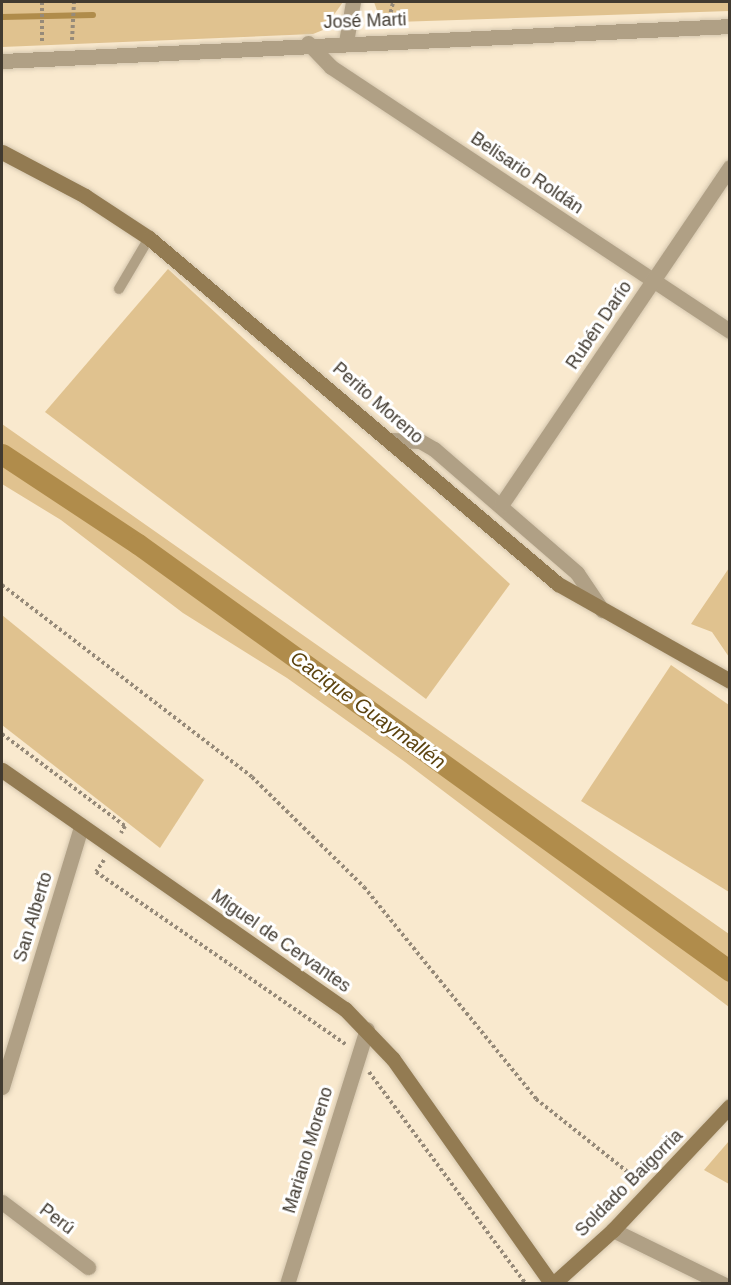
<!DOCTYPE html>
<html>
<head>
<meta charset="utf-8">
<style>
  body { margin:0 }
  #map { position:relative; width:731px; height:1285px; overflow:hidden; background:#f9e9ce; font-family:Arial,sans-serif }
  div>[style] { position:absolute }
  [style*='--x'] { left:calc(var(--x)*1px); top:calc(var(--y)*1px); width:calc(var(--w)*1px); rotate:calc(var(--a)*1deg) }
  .green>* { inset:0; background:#e0c28f }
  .stream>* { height:6px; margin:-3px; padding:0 3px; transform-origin:3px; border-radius:3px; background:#b08c4b }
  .canal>* { height:21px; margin:-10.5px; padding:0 10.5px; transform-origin:10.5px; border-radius:10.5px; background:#b08c4b }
  .path>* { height:4px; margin-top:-2px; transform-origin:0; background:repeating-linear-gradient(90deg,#968a79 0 3px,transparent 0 6px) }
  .roads { filter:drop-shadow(0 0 2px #d4c6ae) drop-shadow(0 0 2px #d4c6ae) }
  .service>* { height:10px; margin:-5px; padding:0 5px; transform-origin:5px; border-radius:5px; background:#b0a085 }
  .minor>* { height:15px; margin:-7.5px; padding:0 7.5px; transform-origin:7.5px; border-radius:7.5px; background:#b0a085 }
  .secondary>* { height:15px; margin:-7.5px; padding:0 7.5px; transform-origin:7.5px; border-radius:7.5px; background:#937b52 }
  span { translate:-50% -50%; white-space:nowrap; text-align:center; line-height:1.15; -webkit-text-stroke:6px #fff; paint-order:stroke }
  .street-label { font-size:18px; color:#413a30 }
  .water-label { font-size:20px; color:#5c430f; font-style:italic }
  .frame { position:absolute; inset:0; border:3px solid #413a30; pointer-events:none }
</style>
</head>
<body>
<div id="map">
  <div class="green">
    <i style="clip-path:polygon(2px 2px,343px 2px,323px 30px,313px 34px,2px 47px)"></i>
    <i style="clip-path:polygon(374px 2px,729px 2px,730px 11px,396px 22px,379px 16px)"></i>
    <i style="clip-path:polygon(168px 269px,510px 584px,426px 699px,45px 412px)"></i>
    <i style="clip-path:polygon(2px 424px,729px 934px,729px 1007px,405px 762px,287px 678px,183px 613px,61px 520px,2px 484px)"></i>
    <i style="clip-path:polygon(729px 568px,729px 657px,712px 632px,691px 624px)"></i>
    <i style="clip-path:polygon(2px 615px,204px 780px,160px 848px,2px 725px)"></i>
    <i style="clip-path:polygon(671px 665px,729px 705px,729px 892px,581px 801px)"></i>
    <i style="clip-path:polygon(729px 1141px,729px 1184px,704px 1170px)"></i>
  </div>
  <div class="stream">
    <i style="--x:2;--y:17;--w:91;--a:-1.3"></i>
  </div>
  <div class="canal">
    <i style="--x:2;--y:454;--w:163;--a:33.5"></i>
    <i style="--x:138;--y:544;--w:730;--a:35.8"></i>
  </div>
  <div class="path">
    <i style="--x:42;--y:2;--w:40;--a:90"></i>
    <i style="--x:388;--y:24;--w:23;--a:-77"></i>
    <i style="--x:72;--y:40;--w:38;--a:-87"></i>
    <i style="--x:2;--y:585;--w:315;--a:37.5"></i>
    <i style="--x:252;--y:777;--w:157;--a:44.5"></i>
    <i style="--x:364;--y:887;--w:273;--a:50.9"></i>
    <i style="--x:536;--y:1099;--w:125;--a:38.5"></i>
    <i style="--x:2;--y:734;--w:154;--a:36.8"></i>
    <i style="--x:125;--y:826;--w:8;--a:120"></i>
    <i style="--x:104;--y:860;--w:14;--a:124"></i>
    <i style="--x:96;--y:872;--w:303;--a:34.6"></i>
    <i style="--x:369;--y:1072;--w:264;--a:53.5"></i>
  </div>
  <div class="roads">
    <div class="service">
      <i style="--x:119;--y:289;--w:59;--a:-59.5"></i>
    </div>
    <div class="minor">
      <i style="--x:346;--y:42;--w:41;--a:-80.1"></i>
      <i style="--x:308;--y:43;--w:33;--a:46"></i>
      <i style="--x:331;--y:67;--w:478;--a:33.5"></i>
      <i style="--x:2;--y:61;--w:729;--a:-2.75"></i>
      <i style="--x:391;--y:440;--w:29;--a:2"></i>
      <i style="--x:420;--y:441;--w:16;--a:30"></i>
      <i style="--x:434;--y:449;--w:189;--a:40.9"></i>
      <i style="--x:577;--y:573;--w:45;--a:56"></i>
      <i style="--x:501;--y:505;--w:408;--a:-55.9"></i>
      <i style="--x:2;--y:1087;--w:272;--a:-73.1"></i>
      <i style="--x:2;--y:1202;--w:108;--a:37.1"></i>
      <i style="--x:613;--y:1230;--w:123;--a:26.1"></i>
      <i style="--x:287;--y:1284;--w:267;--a:-72.6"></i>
    </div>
    <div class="secondary">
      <i style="--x:2;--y:152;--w:94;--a:27.9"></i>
      <i style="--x:85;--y:196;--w:77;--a:33.3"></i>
      <i style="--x:149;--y:238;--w:536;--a:40.23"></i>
      <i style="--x:558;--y:584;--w:197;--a:29.4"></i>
      <i style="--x:2;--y:770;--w:418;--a:34.9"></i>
      <i style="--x:345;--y:1009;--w:69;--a:46.2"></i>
      <i style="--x:393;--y:1059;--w:276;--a:54.8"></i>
      <i style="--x:553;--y:1284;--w:81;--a:-42"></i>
      <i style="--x:613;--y:1230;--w:170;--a:-46.7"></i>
    </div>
  </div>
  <div class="street-label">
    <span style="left:365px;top:21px;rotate:-2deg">José Marti</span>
    <span style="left:527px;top:173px;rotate:34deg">Belisario Roldán</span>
    <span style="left:599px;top:325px;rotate:-56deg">Rubén Darío</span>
    <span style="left:378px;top:403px;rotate:41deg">Perito Moreno</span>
    <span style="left:33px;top:917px;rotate:-73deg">San Alberto</span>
    <span style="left:281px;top:941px;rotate:35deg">Miguel de Cervantes</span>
    <span style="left:308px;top:1150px;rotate:-73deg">Mariano Moreno</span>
    <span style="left:629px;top:1183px;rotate:-45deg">Soldado Baigorria</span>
    <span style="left:57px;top:1219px;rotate:37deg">Perú</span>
  </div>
  <div class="water-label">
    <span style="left:368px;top:710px;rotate:36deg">Cacique Guaymallén</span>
  </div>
  <div class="frame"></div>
</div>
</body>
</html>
